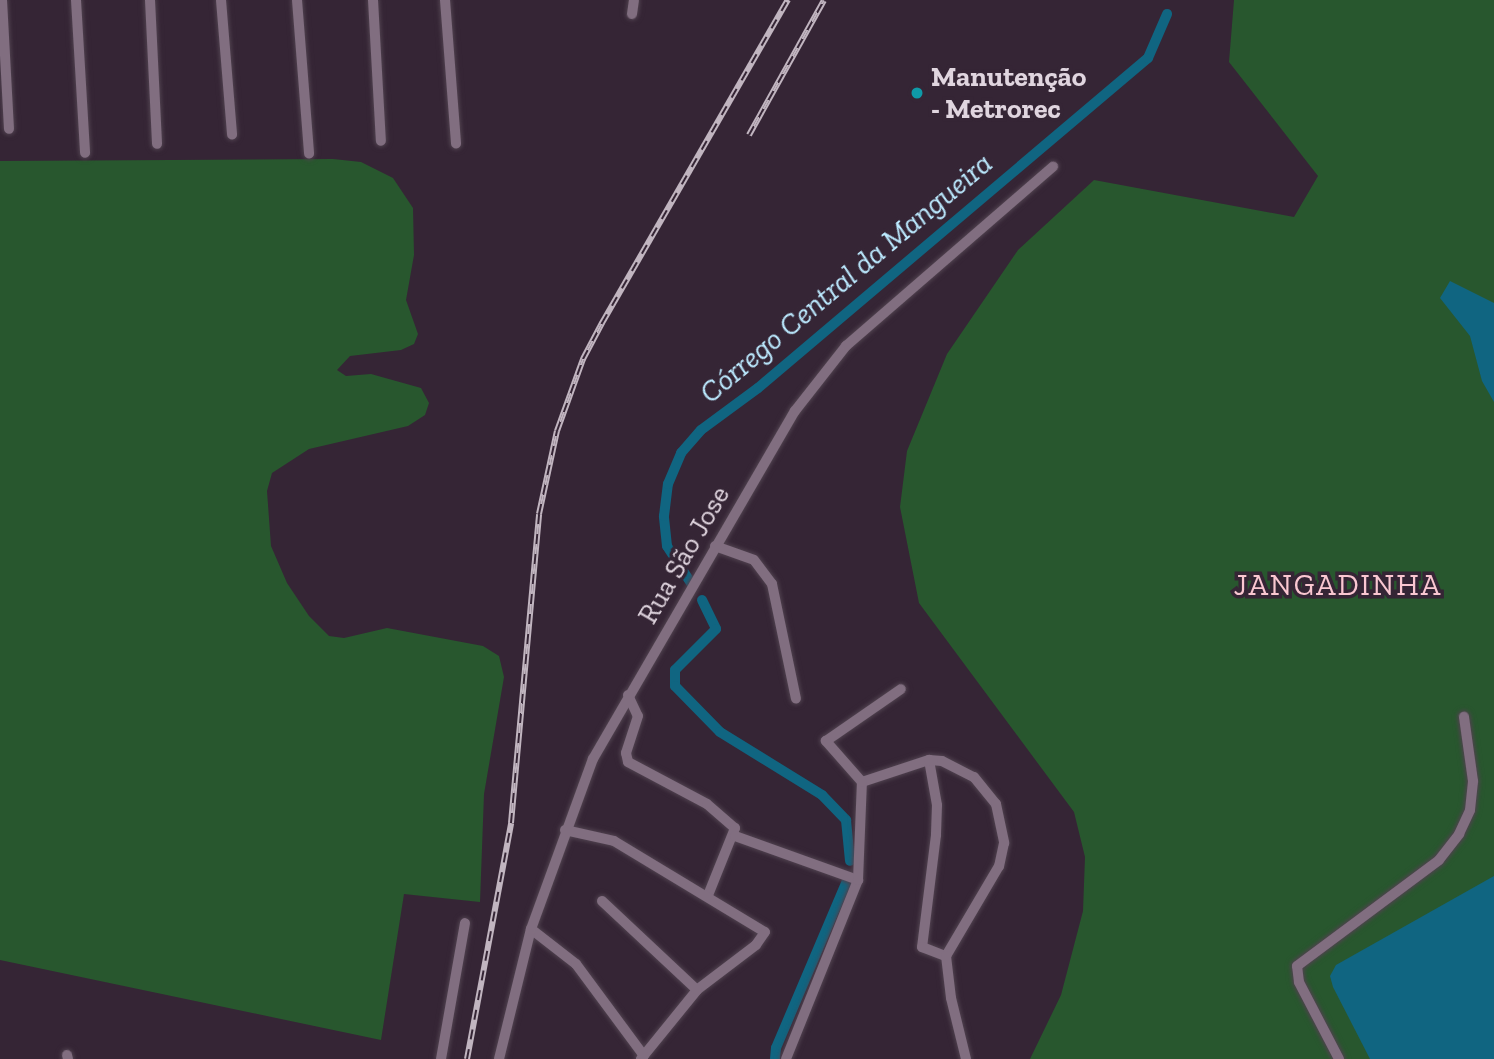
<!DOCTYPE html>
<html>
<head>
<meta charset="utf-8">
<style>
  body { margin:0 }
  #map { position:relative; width:1494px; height:1059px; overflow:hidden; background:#352535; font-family:"Zilla Slab",serif }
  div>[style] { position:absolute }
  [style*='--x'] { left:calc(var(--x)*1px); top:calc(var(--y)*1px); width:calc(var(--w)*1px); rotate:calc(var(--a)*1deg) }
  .green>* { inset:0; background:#28572e }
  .water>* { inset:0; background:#106581 }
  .canal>* { height:10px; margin:-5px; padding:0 5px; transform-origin:5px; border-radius:5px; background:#106581 }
  .roads { filter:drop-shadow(0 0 2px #50424f) drop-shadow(0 0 2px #50424f) }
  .minor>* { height:10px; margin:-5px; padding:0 5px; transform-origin:5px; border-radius:5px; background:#816e80 }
  .rail>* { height:6px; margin-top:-3px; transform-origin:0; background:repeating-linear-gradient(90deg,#352535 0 10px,#c1b5c0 0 20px); box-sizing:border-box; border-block:2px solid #c1b5c0 }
  .dots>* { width:19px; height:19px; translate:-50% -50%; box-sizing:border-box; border:4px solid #352535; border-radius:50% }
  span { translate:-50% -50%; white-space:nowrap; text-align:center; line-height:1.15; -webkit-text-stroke:7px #352535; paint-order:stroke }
  .poi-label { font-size:28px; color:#e0d5df; font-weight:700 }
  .left { translate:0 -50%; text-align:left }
  .street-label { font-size:28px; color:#e0d5df }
  .water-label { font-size:30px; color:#bceaff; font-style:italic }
  .neighbourhood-label { font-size:30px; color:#fac7d1; letter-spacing:2px }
</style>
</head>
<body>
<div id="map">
  <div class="green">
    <i style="clip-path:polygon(1234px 0,1494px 0,1494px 1059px,1030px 1059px,1061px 995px,1083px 911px,1085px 857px,1074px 812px,919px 603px,900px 507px,907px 451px,947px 354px,1018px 250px,1094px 180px,1294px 217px,1318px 176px,1229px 62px)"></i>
    <i style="clip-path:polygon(333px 159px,361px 162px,393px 178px,413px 208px,414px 255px,406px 300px,418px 334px,414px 344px,401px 350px,350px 356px,337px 370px,346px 376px,371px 374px,421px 388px,429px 403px,425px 415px,408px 426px,309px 449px,272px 473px,267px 491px,271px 546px,287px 583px,309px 616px,329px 636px,344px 638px,387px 628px,483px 646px,499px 656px,504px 677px,484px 794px,480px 902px,404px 894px,381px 1040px,0 960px,0 161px)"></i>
  </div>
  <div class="water">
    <i style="clip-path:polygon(1450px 281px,1494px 303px,1494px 402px,1482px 381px,1470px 336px,1440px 298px)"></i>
    <i style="clip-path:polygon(1494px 876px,1494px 1059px,1370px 1059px,1333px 987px,1330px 976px,1336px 965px)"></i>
  </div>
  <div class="canal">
    <i style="--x:691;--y:583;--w:44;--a:-123"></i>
    <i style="--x:667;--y:546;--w:30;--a:-96"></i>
    <i style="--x:664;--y:516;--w:32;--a:-83"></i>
    <i style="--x:668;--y:484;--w:34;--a:-67"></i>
    <i style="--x:681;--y:453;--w:30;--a:-49"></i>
    <i style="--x:701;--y:430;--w:71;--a:-36.4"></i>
    <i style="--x:758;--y:388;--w:511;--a:-40.24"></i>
    <i style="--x:1148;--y:58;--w:48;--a:-66.6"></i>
    <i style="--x:702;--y:600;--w:32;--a:64"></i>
    <i style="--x:716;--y:629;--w:58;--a:135"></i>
    <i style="--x:675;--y:670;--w:16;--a:90"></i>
    <i style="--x:675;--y:686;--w:64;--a:45.6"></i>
    <i style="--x:720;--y:732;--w:120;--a:31.7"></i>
    <i style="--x:822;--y:795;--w:35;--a:46"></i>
    <i style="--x:846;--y:820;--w:41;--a:84.4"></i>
    <i style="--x:775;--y:1059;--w:11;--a:-85"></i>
    <i style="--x:776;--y:1048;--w:185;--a:-67"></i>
  </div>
  <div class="roads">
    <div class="minor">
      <i style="--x:2;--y:0;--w:129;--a:86.9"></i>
      <i style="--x:76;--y:0;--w:153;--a:86.6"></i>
      <i style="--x:150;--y:0;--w:144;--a:87.2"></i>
      <i style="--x:221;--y:0;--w:135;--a:85.3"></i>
      <i style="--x:297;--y:0;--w:154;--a:85.5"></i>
      <i style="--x:373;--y:0;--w:141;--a:86.8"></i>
      <i style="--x:445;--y:0;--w:144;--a:85.6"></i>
      <i style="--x:632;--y:14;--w:14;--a:-82"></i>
      <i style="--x:715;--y:546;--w:41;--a:19.7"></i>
      <i style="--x:754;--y:560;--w:30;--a:53"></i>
      <i style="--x:772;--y:584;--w:117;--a:78.2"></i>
      <i style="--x:628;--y:695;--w:23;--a:65"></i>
      <i style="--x:638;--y:716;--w:39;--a:108"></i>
      <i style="--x:626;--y:753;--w:9;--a:77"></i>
      <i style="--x:628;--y:762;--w:89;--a:28"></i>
      <i style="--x:707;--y:804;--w:37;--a:41"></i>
      <i style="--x:735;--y:828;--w:72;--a:111.9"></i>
      <i style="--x:929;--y:760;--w:46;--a:79.9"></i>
      <i style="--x:937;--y:805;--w:30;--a:92"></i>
      <i style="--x:936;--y:835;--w:113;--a:97.1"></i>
      <i style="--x:922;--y:947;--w:26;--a:21"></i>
      <i style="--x:862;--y:782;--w:71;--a:-18.2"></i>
      <i style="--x:929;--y:760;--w:13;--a:4"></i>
      <i style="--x:942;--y:761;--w:36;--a:27"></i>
      <i style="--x:974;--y:777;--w:35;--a:51"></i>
      <i style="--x:996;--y:804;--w:40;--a:78"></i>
      <i style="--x:1004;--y:843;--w:24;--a:102"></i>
      <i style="--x:999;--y:866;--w:104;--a:120.5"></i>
      <i style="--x:946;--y:956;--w:42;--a:83.2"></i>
      <i style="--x:951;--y:998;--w:63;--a:76.2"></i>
      <i style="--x:565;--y:830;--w:50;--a:12.7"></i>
      <i style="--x:614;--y:841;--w:176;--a:31.1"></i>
      <i style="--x:765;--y:932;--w:16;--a:125"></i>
      <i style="--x:756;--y:945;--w:74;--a:142.7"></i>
      <i style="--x:697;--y:990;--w:89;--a:129.1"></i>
      <i style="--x:735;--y:836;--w:131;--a:19.7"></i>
      <i style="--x:602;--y:901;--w:130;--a:43.1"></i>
      <i style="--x:531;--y:929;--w:57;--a:37.9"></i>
      <i style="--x:576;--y:964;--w:114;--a:53.5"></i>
      <i style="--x:67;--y:1055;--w:4;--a:76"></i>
      <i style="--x:441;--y:1059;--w:138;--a:-80"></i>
      <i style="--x:499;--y:1059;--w:134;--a:-76.2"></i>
      <i style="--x:531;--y:929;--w:181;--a:-70"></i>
      <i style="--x:593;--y:759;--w:402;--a:-59.9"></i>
      <i style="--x:795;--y:411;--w:83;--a:-51.9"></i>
      <i style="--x:846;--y:346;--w:274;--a:-40.9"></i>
      <i style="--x:786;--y:1059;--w:193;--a:-68.1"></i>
      <i style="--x:858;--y:880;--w:98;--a:-87.7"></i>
      <i style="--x:862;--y:782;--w:55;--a:-131.3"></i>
      <i style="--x:826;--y:741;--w:91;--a:-34.7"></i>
      <i style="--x:1339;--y:1059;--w:87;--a:-117.5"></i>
      <i style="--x:1299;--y:982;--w:16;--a:-97"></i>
      <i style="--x:1297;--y:966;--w:177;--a:-36.7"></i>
      <i style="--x:1439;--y:860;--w:33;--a:-52"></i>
      <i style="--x:1459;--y:834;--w:26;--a:-65"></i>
      <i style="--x:1470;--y:810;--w:29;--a:-84"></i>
      <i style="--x:1473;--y:781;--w:65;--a:-98"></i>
    </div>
  </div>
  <div class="rail">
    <i style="--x:749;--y:135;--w:154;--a:-60.9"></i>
    <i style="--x:467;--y:1059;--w:240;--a:-79.4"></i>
    <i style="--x:511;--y:823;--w:310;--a:-84.8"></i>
    <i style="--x:539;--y:514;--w:85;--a:-77.8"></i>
    <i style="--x:557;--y:431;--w:77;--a:-70.1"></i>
    <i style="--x:583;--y:359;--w:41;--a:-62.2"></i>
    <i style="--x:602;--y:323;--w:373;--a:-60.1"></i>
  </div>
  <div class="dots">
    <i style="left:917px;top:93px;background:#0f9aa8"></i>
  </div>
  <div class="poi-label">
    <span class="left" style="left:931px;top:93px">Manutenção<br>- Metrorec</span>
  </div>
  <div class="street-label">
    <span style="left:684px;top:555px;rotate:-60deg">Rua São Jose</span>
  </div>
  <div class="water-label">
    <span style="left:846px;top:278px;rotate:-40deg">Córrego Central da Mangueira</span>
  </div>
  <div class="neighbourhood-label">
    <span style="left:1338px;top:585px">JANGADINHA</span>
  </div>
</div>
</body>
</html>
